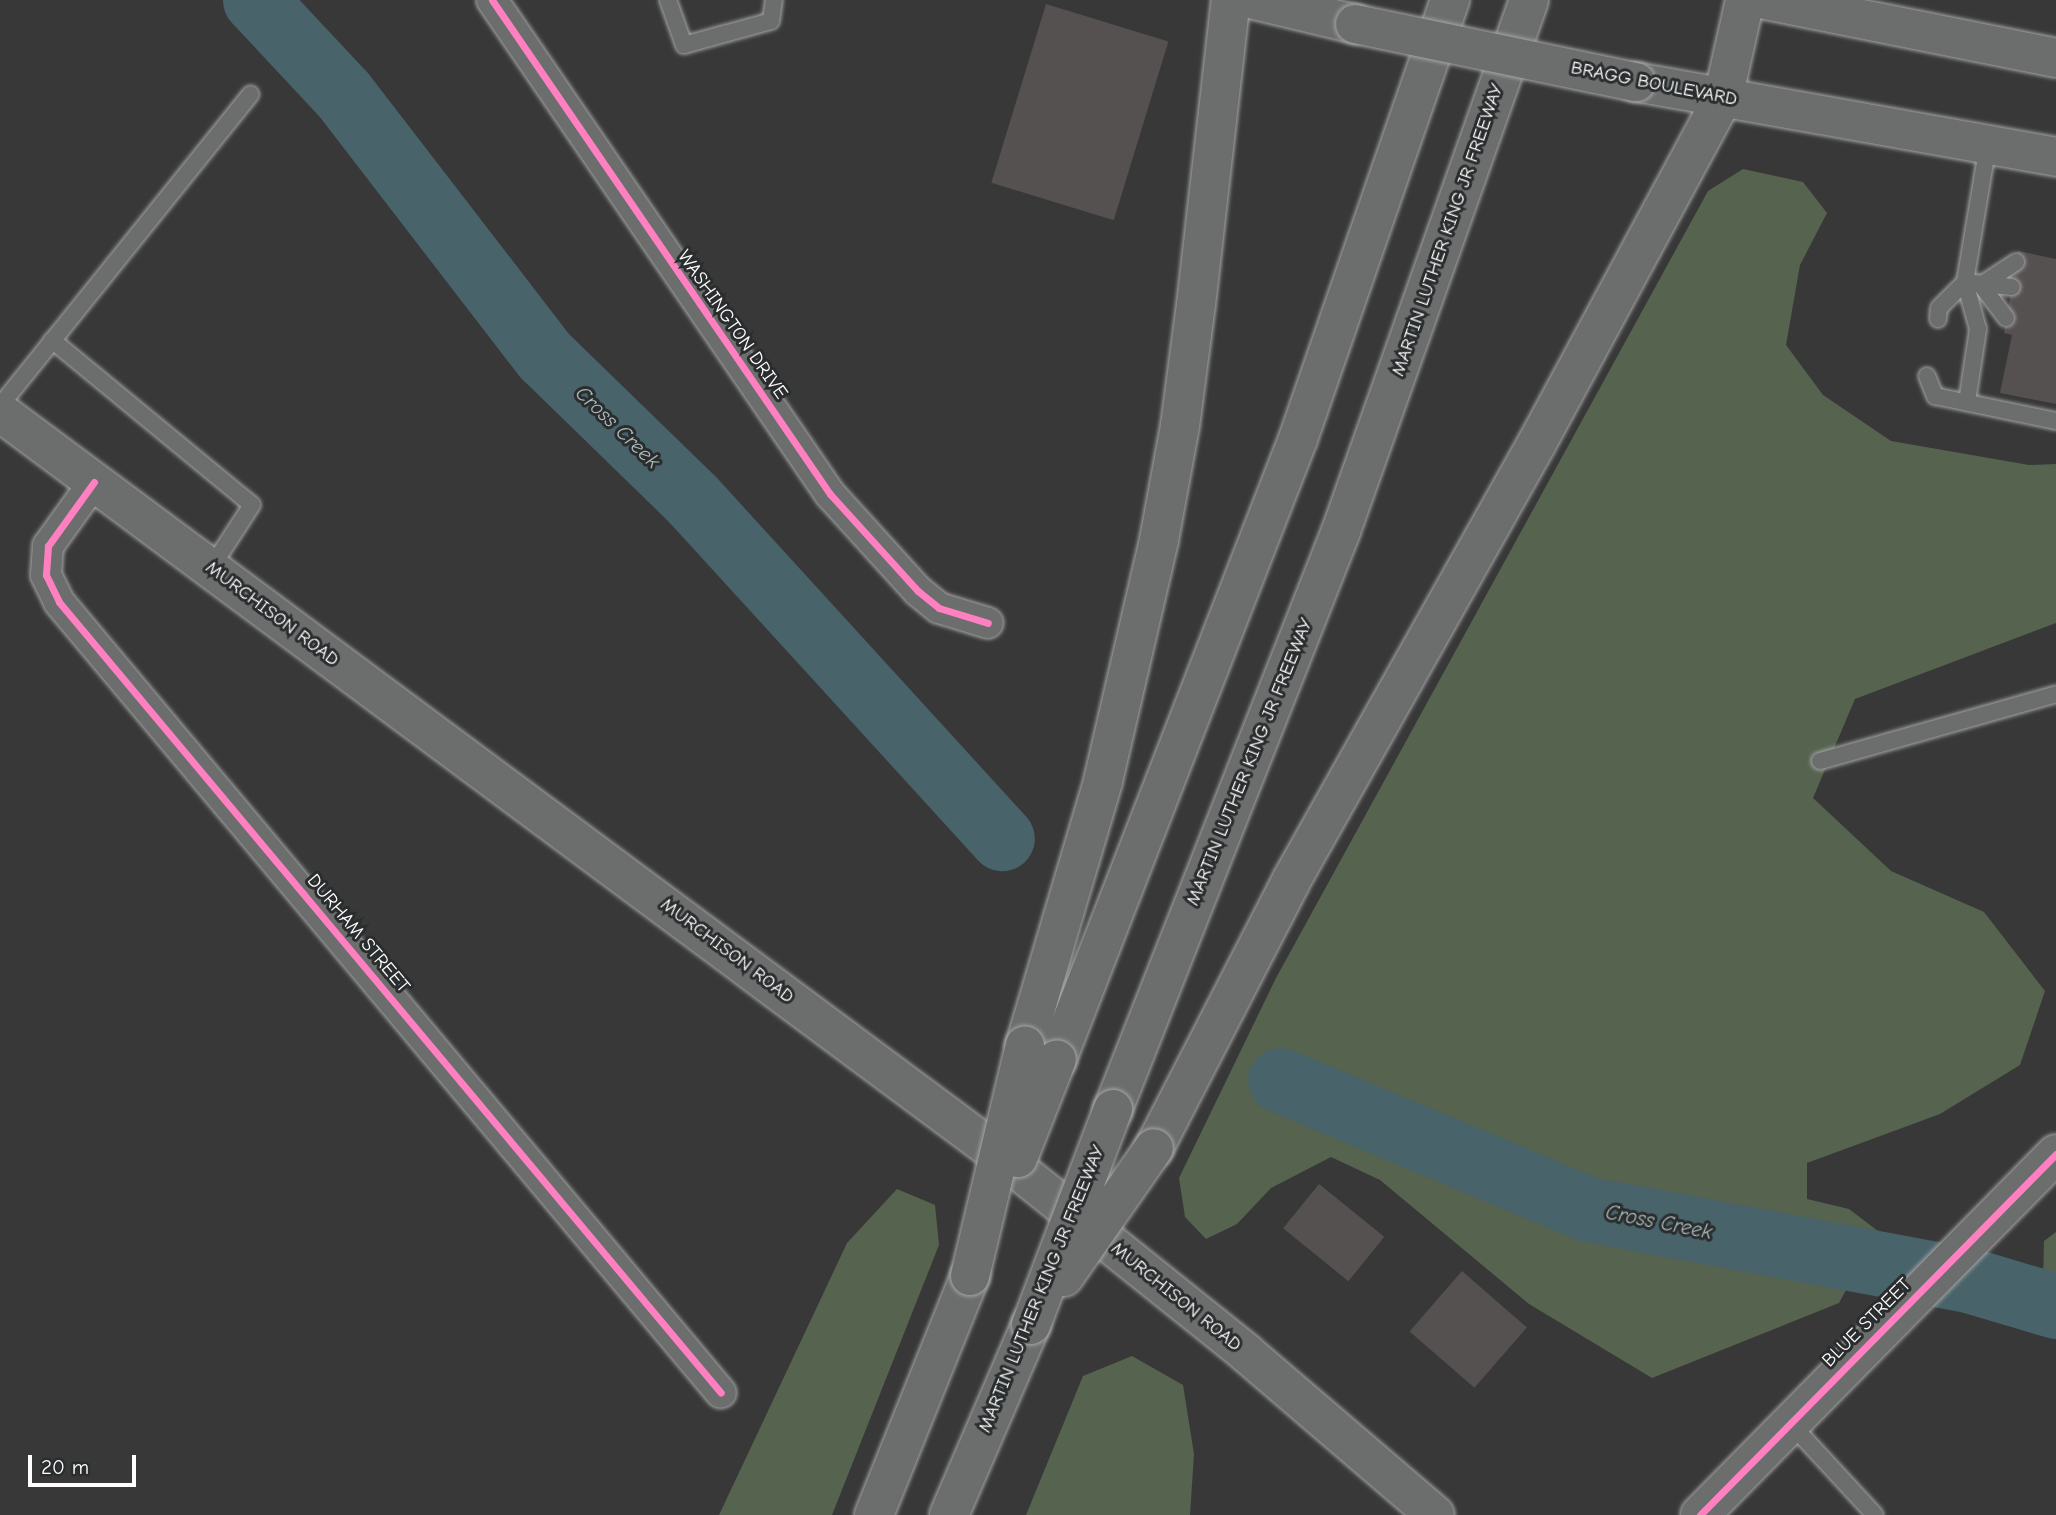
<!DOCTYPE html>
<html>
<head>
<meta charset="utf-8">
<style>
  body { margin:0 }
  #map { position:relative; width:2056px; height:1515px; overflow:hidden; background:#383838; font-family:"Comic Neue",sans-serif }
  div>[style] { position:absolute }
  [style*='--x'] { left:calc(var(--x)*1px); top:calc(var(--y)*1px); width:calc(var(--w)*1px); rotate:calc(var(--a)*1deg) }
  .green>* { inset:0; background:#55634f }
  .river>* { height:65px; margin:-32.5px; padding:0 32.5px; transform-origin:32.5px; border-radius:32.5px; background:#49636a }
  .building>* { inset:0; background:#555150; transform-origin:0 0 }
  .roads { filter:drop-shadow(0 0 2px #a5a5a5) drop-shadow(0 0 2px #a5a5a5) }
  .service>* { height:16px; margin:-8px; padding:0 8px; transform-origin:8px; border-radius:8px; background:#6c6d6d }
  .minor>* { height:30px; margin:-15px; padding:0 15px; transform-origin:15px; border-radius:15px; background:#6c6d6d }
  .tertiary>* { height:38px; margin:-19px; padding:0 19px; transform-origin:19px; border-radius:19px; background:#6c6d6d }
  .primary>* { height:38px; margin:-19px; padding:0 19px; transform-origin:19px; border-radius:19px; background:#6c6d6d }
  .motorway>* { height:38px; margin:-19px; padding:0 19px; transform-origin:19px; border-radius:19px; background:#6c6d6d }
  .bridges { filter:drop-shadow(0 0 2px #a5a5a5) drop-shadow(0 0 2px #a5a5a5) }
  .primary-bridge>* { height:38px; margin:-19px; padding:0 19px; transform-origin:19px; border-radius:19px; background:#6c6d6d }
  .motorway-bridge>* { height:38px; margin:-19px; padding:0 19px; transform-origin:19px; border-radius:19px; background:#6c6d6d }
  .cycleway>* { height:7px; margin:-3.5px; padding:0 3.5px; transform-origin:3.5px; border-radius:3.5px; background:#ff80c0 }
  span { translate:-50% -50%; white-space:nowrap; text-align:center; line-height:1.15; -webkit-text-stroke:6px #2a2d2e; paint-order:stroke }
  .street-label { font-size:19px; color:#fff }
  .water-label { font-size:21px; color:#aebbbe; font-style:italic }
  .scale { position:absolute; left:28px; top:1455px; width:108px; height:32px; box-sizing:border-box; border:4px solid #fff; border-top:0; padding-left:9px; font-size:21px; line-height:24px; white-space:nowrap; color:#fff; -webkit-text-stroke:5px #2a2d2e; paint-order:stroke }
</style>
</head>
<body>
<div id="map">
  <div class="green">
    <i style="clip-path:polygon(1743px 169px,1803px 182px,1827px 213px,1800px 265px,1786px 345px,1823px 395px,1891px 441px,2029px 465px,2056px 464px,2056px 623px,1855px 699px,1813px 798px,1891px 871px,1984px 912px,2045px 991px,2020px 1065px,1940px 1114px,1807px 1163px,1807px 1199px,1849px 1209px,1878px 1231px,1839px 1303px,1652px 1378px,1529px 1304px,1380px 1180px,1331px 1157px,1271px 1188px,1237px 1224px,1206px 1239px,1185px 1217px,1179px 1178px,1276px 978px,1708px 191px)"></i>
    <i style="clip-path:polygon(897px 1189px,935px 1205px,939px 1245px,832px 1515px,719px 1515px,847px 1243px)"></i>
    <i style="clip-path:polygon(2056px 1232px,2056px 1306px,2043px 1284px,2044px 1241px)"></i>
    <i style="clip-path:polygon(1132px 1356px,1183px 1385px,1194px 1454px,1190px 1515px,1026px 1515px,1083px 1376px)"></i>
  </div>
  <div class="river">
    <i style="--x:255;--y:0;--w:129;--a:46.9"></i>
    <i style="--x:343;--y:94;--w:331;--a:52.4"></i>
    <i style="--x:545;--y:356;--w:206;--a:44.2"></i>
    <i style="--x:693;--y:500;--w:458;--a:47.6"></i>
    <i style="--x:1280;--y:1080;--w:334;--a:22.7"></i>
    <i style="--x:1588;--y:1209;--w:391;--a:10.6"></i>
    <i style="--x:1972;--y:1281;--w:88;--a:16.6"></i>
  </div>
  <div class="building">
    <i style="left:1046px;top:4px;width:128px;height:187px;rotate:17deg"></i>
    <i style="clip-path:polygon(2018px 251px,2056px 259px,2056px 404px,2000px 393px,2012px 335px,2004px 333px)"></i>
    <i style="left:1319px;top:1184px;width:84px;height:57px;rotate:39deg"></i>
    <i style="left:1462px;top:1271px;width:86px;height:80px;rotate:41deg"></i>
  </div>
  <div class="roads">
    <div class="service">
      <i style="--x:668;--y:0;--w:48;--a:70.4"></i>
      <i style="--x:684;--y:45;--w:90;--a:-15.4"></i>
      <i style="--x:771;--y:21;--w:21;--a:-82"></i>
      <i style="--x:2006;--y:318;--w:41;--a:-127.1"></i>
      <i style="--x:1981;--y:285;--w:42;--a:-33.3"></i>
      <i style="--x:1938;--y:319;--w:11;--a:-85"></i>
      <i style="--x:1939;--y:308;--w:37;--a:-45"></i>
      <i style="--x:1965;--y:282;--w:47;--a:6.1"></i>
      <i style="--x:52;--y:340;--w:259;--a:39.5"></i>
      <i style="--x:252;--y:505;--w:75;--a:123.1"></i>
      <i style="--x:1927;--y:376;--w:22;--a:68"></i>
      <i style="--x:1935;--y:396;--w:124;--a:11.7"></i>
      <i style="--x:1967;--y:402;--w:74;--a:-81.4"></i>
      <i style="--x:1978;--y:329;--w:49;--a:-105.5"></i>
      <i style="--x:1965;--y:282;--w:139;--a:-80.5"></i>
      <i style="--x:0;--y:406;--w:400;--a:-51.2"></i>
      <i style="--x:1820;--y:761;--w:245;--a:-15.8"></i>
      <i style="--x:1790;--y:1423;--w:125;--a:47.3"></i>
    </div>
    <div class="minor">
      <i style="--x:492;--y:0;--w:599;--a:55.62"></i>
      <i style="--x:830;--y:494;--w:131;--a:47.8"></i>
      <i style="--x:918;--y:591;--w:27;--a:39"></i>
      <i style="--x:939;--y:608;--w:51;--a:17"></i>
      <i style="--x:94;--y:482;--w:79;--a:125.7"></i>
      <i style="--x:48;--y:546;--w:29;--a:94"></i>
      <i style="--x:46;--y:575;--w:30;--a:64"></i>
      <i style="--x:59;--y:602;--w:1031;--a:50.07"></i>
    </div>
    <div class="tertiary">
      <i style="--x:1700;--y:1515;--w:507;--a:-45.4"></i>
    </div>
    <div class="primary">
      <i style="--x:1254;--y:0;--w:104;--a:13.4"></i>
      <i style="--x:1766;--y:0;--w:296;--a:11.3"></i>
      <i style="--x:1636;--y:82;--w:427;--a:10.1"></i>
      <i style="--x:0;--y:412;--w:1249;--a:36.63"></i>
      <i style="--x:1002;--y:1157;--w:312;--a:38.7"></i>
      <i style="--x:1245;--y:1352;--w:250;--a:40.6"></i>
    </div>
    <div class="motorway">
      <i style="--x:1025;--y:1045;--w:275;--a:-73.5"></i>
      <i style="--x:1103;--y:781;--w:247;--a:-76.9"></i>
      <i style="--x:1159;--y:540;--w:116;--a:-79.6"></i>
      <i style="--x:1180;--y:426;--w:122;--a:-82.5"></i>
      <i style="--x:1196;--y:305;--w:307;--a:-83.5"></i>
      <i style="--x:1057;--y:1059;--w:665;--a:-68.76"></i>
      <i style="--x:1298;--y:439;--w:465;--a:-70.9"></i>
      <i style="--x:1113;--y:1109;--w:621;--a:-68.47"></i>
      <i style="--x:1341;--y:531;--w:563;--a:-70.5"></i>
      <i style="--x:1154;--y:1148;--w:300;--a:-62.8"></i>
      <i style="--x:1291;--y:881;--w:502;--a:-60.68"></i>
      <i style="--x:1537;--y:443;--w:392;--a:-61.7"></i>
      <i style="--x:1723;--y:98;--w:100;--a:-77.3"></i>
      <i style="--x:874;--y:1515;--w:258;--a:-68.1"></i>
      <i style="--x:949;--y:1515;--w:207;--a:-66.7"></i>
    </div>
  </div>
  <div class="bridges">
    <div class="primary-bridge">
      <i style="--x:1355;--y:24;--w:287;--a:11.7"></i>
    </div>
    <div class="motorway-bridge">
      <i style="--x:1018;--y:1158;--w:106;--a:-68.5"></i>
      <i style="--x:970;--y:1276;--w:237;--a:-76.6"></i>
      <i style="--x:1064;--y:1277;--w:157;--a:-55.1"></i>
      <i style="--x:1031;--y:1325;--w:231;--a:-69.2"></i>
    </div>
  </div>
  <div class="cycleway">
    <i style="--x:492;--y:0;--w:599;--a:55.62"></i>
    <i style="--x:830;--y:494;--w:131;--a:47.8"></i>
    <i style="--x:918;--y:591;--w:27;--a:39"></i>
    <i style="--x:939;--y:608;--w:51;--a:17"></i>
    <i style="--x:94;--y:482;--w:79;--a:125.7"></i>
    <i style="--x:48;--y:546;--w:29;--a:94"></i>
    <i style="--x:46;--y:575;--w:30;--a:64"></i>
    <i style="--x:59;--y:602;--w:1031;--a:50.07"></i>
    <i style="--x:1700;--y:1515;--w:507;--a:-45.4"></i>
  </div>
  <div class="street-label">
    <span style="left:1654px;top:84px;rotate:11deg">BRAGG BOULEVARD</span>
    <span style="left:1448px;top:230px;rotate:-71deg">MARTIN LUTHER KING JR FREEWAY</span>
    <span style="left:732px;top:325px;rotate:55deg">WASHINGTON DRIVE</span>
    <span style="left:272px;top:614px;rotate:37deg">MURCHISON ROAD</span>
    <span style="left:1250px;top:762px;rotate:-68deg">MARTIN LUTHER KING JR FREEWAY</span>
    <span style="left:358px;top:934px;rotate:50deg">DURHAM STREET</span>
    <span style="left:727px;top:951px;rotate:37deg">MURCHISON ROAD</span>
    <span style="left:1042px;top:1289px;rotate:-68deg">MARTIN LUTHER KING JR FREEWAY</span>
    <span style="left:1176px;top:1297px;rotate:39deg">MURCHISON ROAD</span>
    <span style="left:1867px;top:1323px;rotate:-45deg">BLUE STREET</span>
  </div>
  <div class="water-label">
    <span style="left:618px;top:427px;rotate:44deg">Cross Creek</span>
    <span style="left:1659px;top:1222px;rotate:11deg">Cross Creek</span>
  </div>
  <div class="scale">20 m</div>
</div>
</body>
</html>
